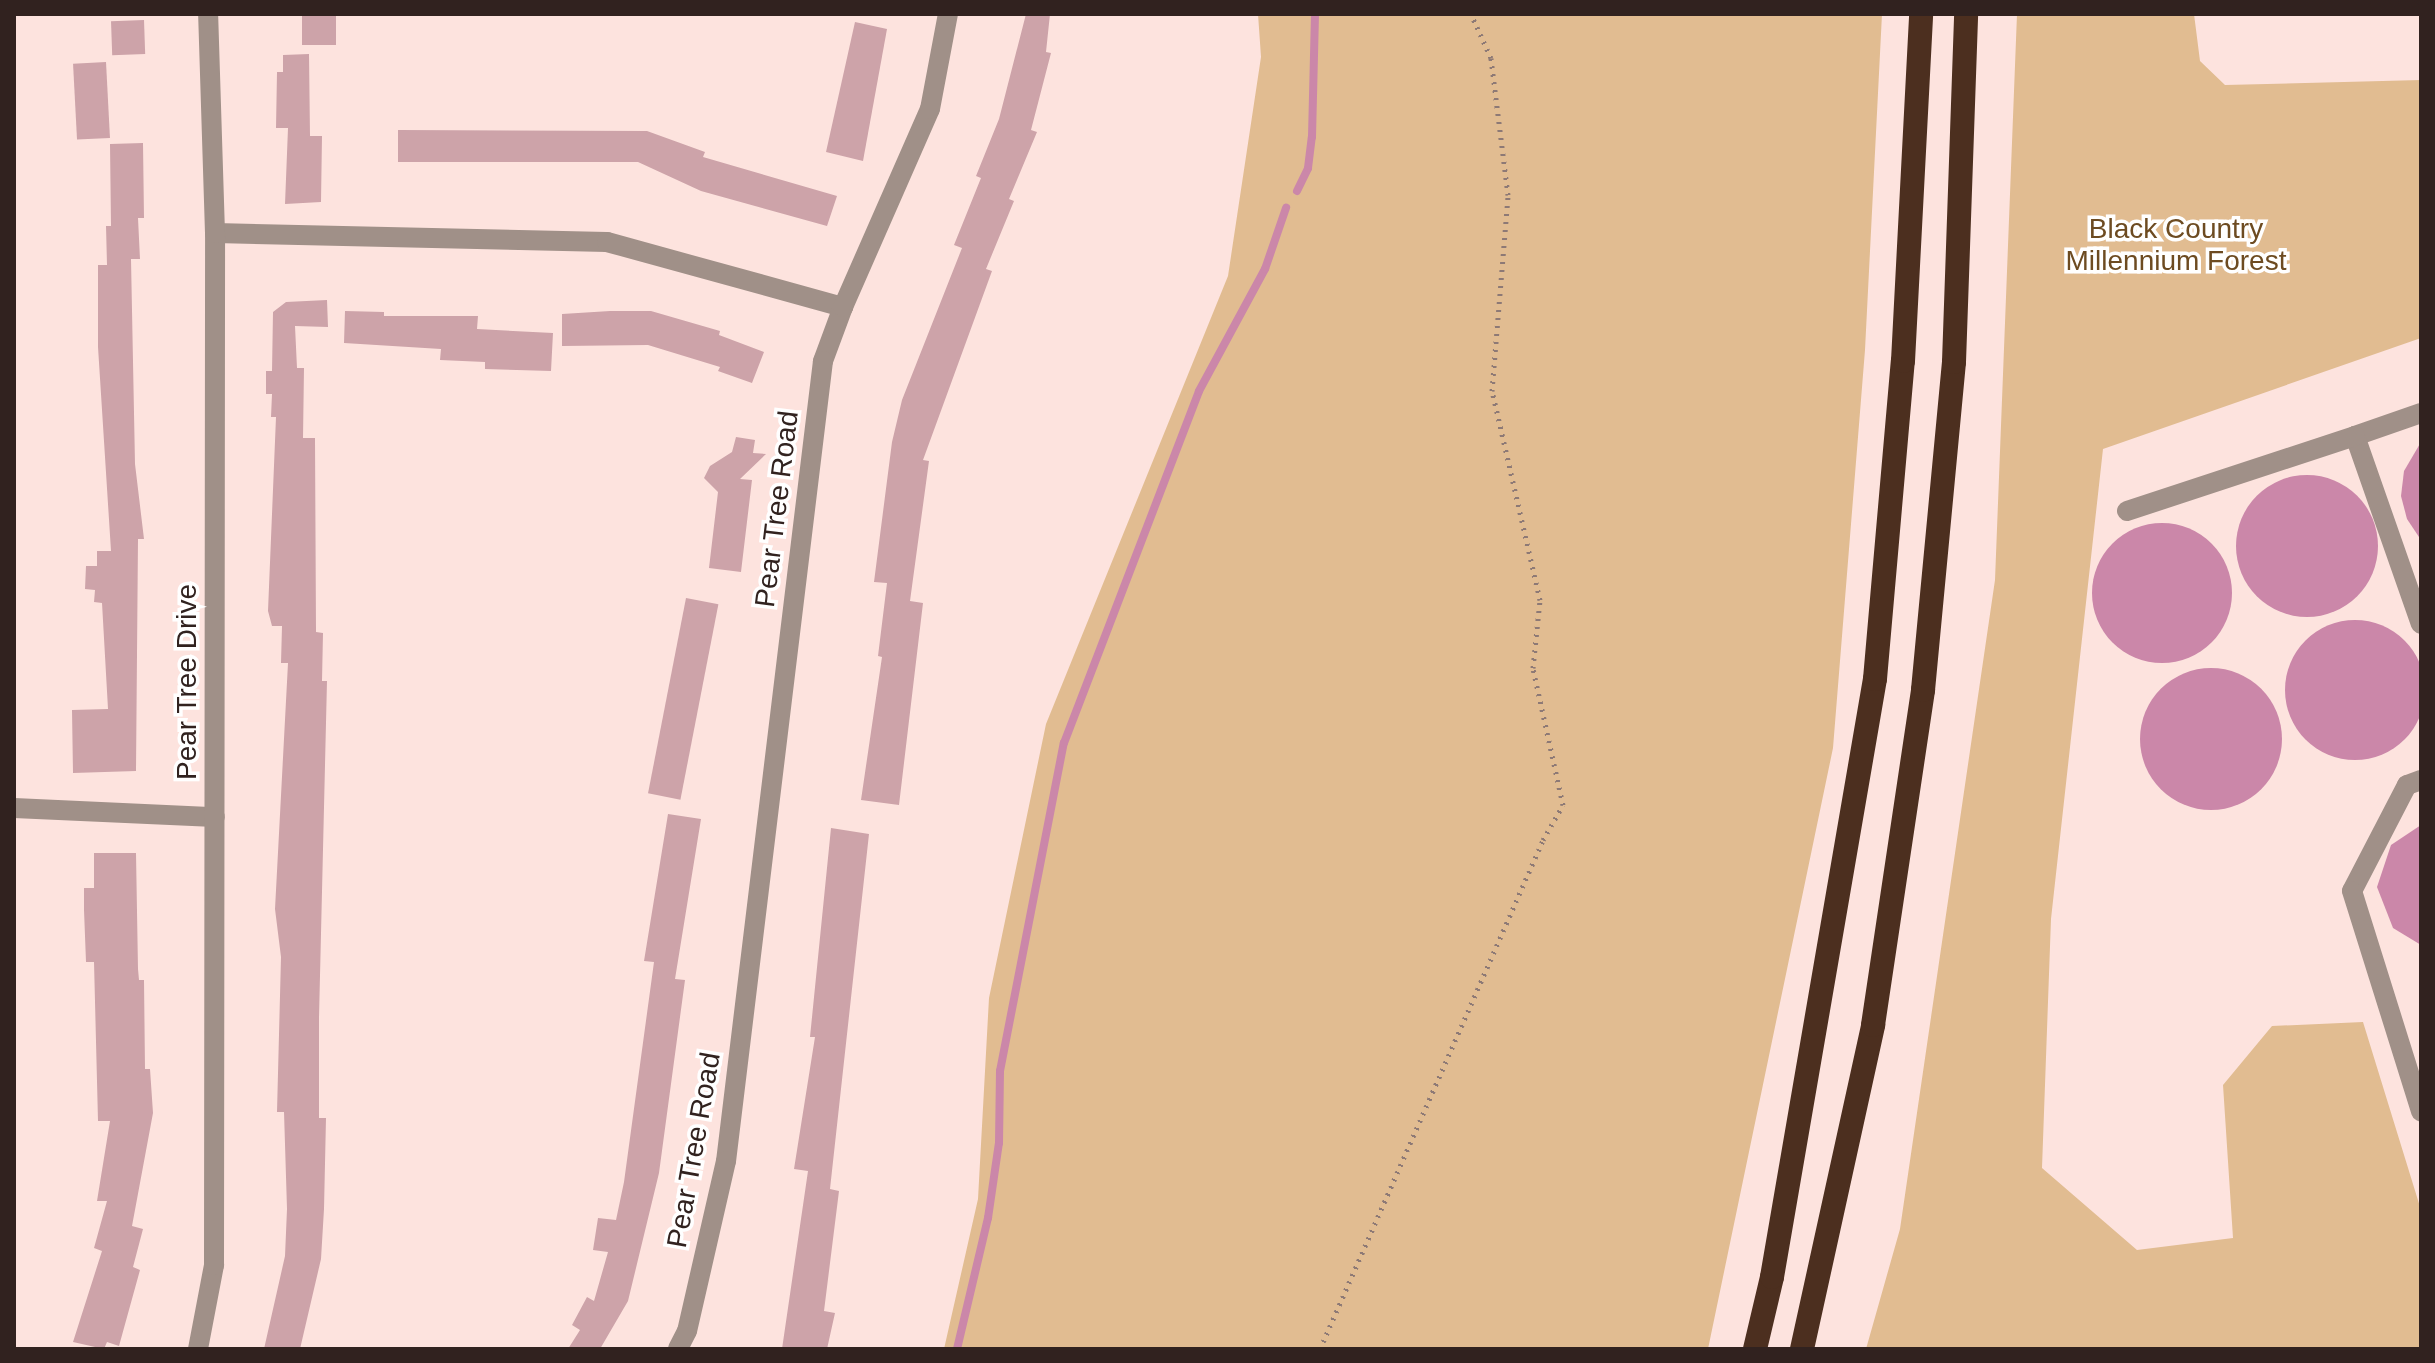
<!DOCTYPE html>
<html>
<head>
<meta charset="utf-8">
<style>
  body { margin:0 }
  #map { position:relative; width:2435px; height:1363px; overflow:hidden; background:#fde3de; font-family:Arial,sans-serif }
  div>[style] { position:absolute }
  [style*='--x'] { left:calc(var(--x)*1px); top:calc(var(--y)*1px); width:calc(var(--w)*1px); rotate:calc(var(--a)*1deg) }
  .green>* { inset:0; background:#e1bc91 }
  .water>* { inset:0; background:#cb87a9 }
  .round { border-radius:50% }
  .stream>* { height:8px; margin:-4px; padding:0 4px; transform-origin:4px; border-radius:4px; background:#cb87a9 }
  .building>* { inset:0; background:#cda3a9; transform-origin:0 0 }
  .path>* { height:5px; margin-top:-2.5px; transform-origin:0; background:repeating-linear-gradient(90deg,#8d7975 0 2px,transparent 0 8px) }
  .minor>* { height:20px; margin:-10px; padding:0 10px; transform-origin:10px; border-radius:10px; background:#a09088 }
  .highway>* { height:24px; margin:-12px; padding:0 12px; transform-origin:12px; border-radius:12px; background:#4c2f1f }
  span { translate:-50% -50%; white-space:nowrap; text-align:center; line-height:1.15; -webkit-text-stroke:7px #fff; paint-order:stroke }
  .park-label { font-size:28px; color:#6d4b21 }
  .street-label { font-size:28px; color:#31221f }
  .frame { position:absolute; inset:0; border:16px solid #31221f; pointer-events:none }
</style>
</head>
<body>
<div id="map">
  <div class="green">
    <i style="clip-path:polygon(1258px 14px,1882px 14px,1865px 350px,1833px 748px,1708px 1349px,944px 1349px,978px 1199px,989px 998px,1046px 724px,1228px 276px,1261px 57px)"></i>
    <i style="clip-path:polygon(2017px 14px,2194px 14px,2200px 61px,2225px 85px,2421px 80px,2421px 338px,2103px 449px,2051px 919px,2042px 1168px,2137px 1250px,2233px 1238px,2223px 1085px,2272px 1026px,2363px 1022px,2421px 1210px,2421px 1349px,1866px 1349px,1900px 1229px,1995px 580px)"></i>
  </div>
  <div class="water">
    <i style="clip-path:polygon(2421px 442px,2421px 540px,2407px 519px,2401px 496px,2404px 471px)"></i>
    <i class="round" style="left:2236px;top:475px;width:142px;height:142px"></i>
    <i class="round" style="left:2092px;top:523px;width:140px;height:140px"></i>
    <i class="round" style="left:2285px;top:620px;width:140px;height:140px"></i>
    <i class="round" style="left:2140px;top:668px;width:142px;height:142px"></i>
    <i style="clip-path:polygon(2421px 825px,2421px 945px,2393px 928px,2377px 887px,2391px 845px)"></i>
  </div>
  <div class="stream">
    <i style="--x:1297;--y:191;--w:25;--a:-64"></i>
    <i style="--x:1308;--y:168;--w:31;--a:-83"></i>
    <i style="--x:1312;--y:137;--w:123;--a:-88.6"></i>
    <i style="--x:957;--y:1349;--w:135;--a:-76.7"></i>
    <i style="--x:988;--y:1218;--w:76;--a:-81.7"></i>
    <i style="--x:999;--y:1143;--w:72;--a:-89.2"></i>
    <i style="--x:1000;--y:1071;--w:334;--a:-79"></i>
    <i style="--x:1064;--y:743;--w:377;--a:-69"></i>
    <i style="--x:1199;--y:391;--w:139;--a:-61.6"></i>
    <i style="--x:1265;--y:269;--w:65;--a:-71"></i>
  </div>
  <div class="building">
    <i style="left:302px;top:14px;width:34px;height:31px"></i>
    <i style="clip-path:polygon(1026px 14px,1050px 14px,1046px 52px,1051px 53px,1031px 130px,1037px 132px,1009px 199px,1014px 201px,986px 269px,992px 271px,923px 460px,929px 461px,910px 601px,923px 603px,899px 805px,861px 800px,882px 657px,878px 656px,887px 583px,874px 582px,892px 442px,902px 400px,962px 248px,954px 245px,981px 178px,976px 176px,999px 119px)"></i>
    <i style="left:144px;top:20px;width:34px;height:33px;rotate:88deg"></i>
    <i style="clip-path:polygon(855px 22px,887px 29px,863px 161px,826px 152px)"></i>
    <i style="clip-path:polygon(309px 54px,310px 136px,322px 136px,321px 202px,285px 204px,288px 128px,276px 128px,277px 72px,283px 72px,283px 55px)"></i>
    <i style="left:106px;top:62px;width:76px;height:33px;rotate:87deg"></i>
    <i style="clip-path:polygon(398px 130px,647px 131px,705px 152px,703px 157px,837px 196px,827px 226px,701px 191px,638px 162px,398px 162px)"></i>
    <i style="clip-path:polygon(143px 143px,144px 218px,138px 218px,140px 259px,131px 259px,135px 464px,144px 539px,138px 539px,136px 771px,73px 773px,72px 710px,108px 709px,102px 603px,94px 602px,95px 590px,85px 589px,86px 566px,97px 566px,97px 551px,111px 551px,98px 347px,98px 265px,107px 265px,106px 226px,111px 226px,110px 144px)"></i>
    <i style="clip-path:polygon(327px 300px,328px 327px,295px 326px,297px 368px,304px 368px,303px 438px,315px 438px,316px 632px,323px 633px,322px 681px,327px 681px,319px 1018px,319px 1118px,326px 1118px,324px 1209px,321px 1259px,300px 1349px,264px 1349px,285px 1256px,287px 1209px,284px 1112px,277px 1112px,281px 957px,275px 909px,288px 663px,281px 663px,282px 626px,272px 626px,268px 611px,276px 417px,271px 417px,272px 394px,266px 394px,266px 371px,272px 371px,273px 312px,286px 302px)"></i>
    <i style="clip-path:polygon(345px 311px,384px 312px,384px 316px,478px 316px,477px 329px,553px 333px,551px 371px,485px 369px,485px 362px,440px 360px,441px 349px,344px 343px)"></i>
    <i style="clip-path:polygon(610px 311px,651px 311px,720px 331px,719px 335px,764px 352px,752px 383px,718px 371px,720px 367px,648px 345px,562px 346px,562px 314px)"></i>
    <i style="clip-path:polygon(736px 437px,755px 440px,753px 453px,766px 454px,740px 479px,752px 480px,741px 572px,709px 568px,718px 492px,704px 478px,710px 466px,732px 452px)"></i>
    <i style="left:686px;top:598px;width:33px;height:199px;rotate:11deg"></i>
    <i style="clip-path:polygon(668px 814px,701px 819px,675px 979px,685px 980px,659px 1173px,628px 1301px,600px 1349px,568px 1349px,580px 1330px,572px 1325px,587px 1297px,594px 1301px,608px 1252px,593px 1250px,598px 1218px,616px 1220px,624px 1182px,654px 962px,644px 961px)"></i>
    <i style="clip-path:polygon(831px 828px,869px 834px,830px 1189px,839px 1191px,824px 1311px,835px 1313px,827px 1349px,782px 1349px,808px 1171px,794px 1169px,815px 1037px,810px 1037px)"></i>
    <i style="clip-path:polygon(94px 853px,136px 853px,138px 969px,139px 980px,144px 980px,145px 1069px,150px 1069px,153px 1113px,132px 1226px,143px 1229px,133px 1267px,140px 1270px,119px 1346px,107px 1342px,104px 1349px,73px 1342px,102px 1251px,94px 1248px,107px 1201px,97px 1201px,110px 1121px,98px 1121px,94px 962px,86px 962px,84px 910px,84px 888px,94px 888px)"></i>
  </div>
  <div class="path">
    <i style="--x:1320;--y:1349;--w:556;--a:-66.34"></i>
    <i style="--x:1543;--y:840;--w:40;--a:-60.3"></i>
    <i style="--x:1563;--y:805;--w:140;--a:-102.4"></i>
    <i style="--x:1533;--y:668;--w:68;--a:-84.1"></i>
    <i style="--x:1540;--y:600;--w:214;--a:-102.9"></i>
    <i style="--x:1492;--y:391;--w:197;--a:-85.3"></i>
    <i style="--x:1508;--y:195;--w:138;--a:-97.1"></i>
    <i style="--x:1491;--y:58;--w:48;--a:-114.4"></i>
  </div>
  <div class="minor">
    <i style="--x:215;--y:233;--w:392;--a:1.3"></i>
    <i style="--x:607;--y:242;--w:245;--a:15.4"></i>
    <i style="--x:843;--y:307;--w:58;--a:110.3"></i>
    <i style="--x:823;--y:361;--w:806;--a:96.91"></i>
    <i style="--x:726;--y:1161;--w:174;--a:102.9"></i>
    <i style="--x:687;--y:1331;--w:20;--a:117"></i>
    <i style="--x:843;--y:307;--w:216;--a:-66.3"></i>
    <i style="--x:930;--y:109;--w:97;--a:-79.3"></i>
    <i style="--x:2421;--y:413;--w:70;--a:160.8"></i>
    <i style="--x:2355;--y:436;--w:199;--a:70.7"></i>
    <i style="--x:2127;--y:511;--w:240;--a:-18.2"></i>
    <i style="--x:2421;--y:780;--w:15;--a:160"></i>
    <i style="--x:2407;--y:785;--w:119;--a:117.4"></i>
    <i style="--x:2352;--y:891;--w:231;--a:72.6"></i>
    <i style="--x:14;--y:808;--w:201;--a:2.6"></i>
    <i style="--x:198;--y:1349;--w:86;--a:-79.2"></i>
    <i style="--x:214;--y:1265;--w:1032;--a:-89.94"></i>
    <i style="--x:215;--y:233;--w:219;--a:-91.8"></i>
  </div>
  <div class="highway">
    <i style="--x:1755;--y:1349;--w:74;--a:-76.7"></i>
    <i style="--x:1772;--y:1277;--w:607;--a:-80.23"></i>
    <i style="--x:1875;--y:679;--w:319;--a:-85"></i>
    <i style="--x:1903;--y:361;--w:347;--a:-87"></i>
    <i style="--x:1802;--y:1349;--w:332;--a:-77.6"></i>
    <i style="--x:1873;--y:1025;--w:339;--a:-81.5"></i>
    <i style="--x:1923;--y:690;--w:329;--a:-84.6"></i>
    <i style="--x:1954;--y:362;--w:348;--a:-88"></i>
  </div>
  <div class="park-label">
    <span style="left:2176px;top:245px">Black Country<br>Millennium Forest</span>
  </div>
  <div class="street-label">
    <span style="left:777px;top:509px;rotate:-83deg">Pear Tree Road</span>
    <span style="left:187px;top:682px;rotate:-90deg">Pear Tree Drive</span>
    <span style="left:694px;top:1150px;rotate:-80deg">Pear Tree Road</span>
  </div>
  <div class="frame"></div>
</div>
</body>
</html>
